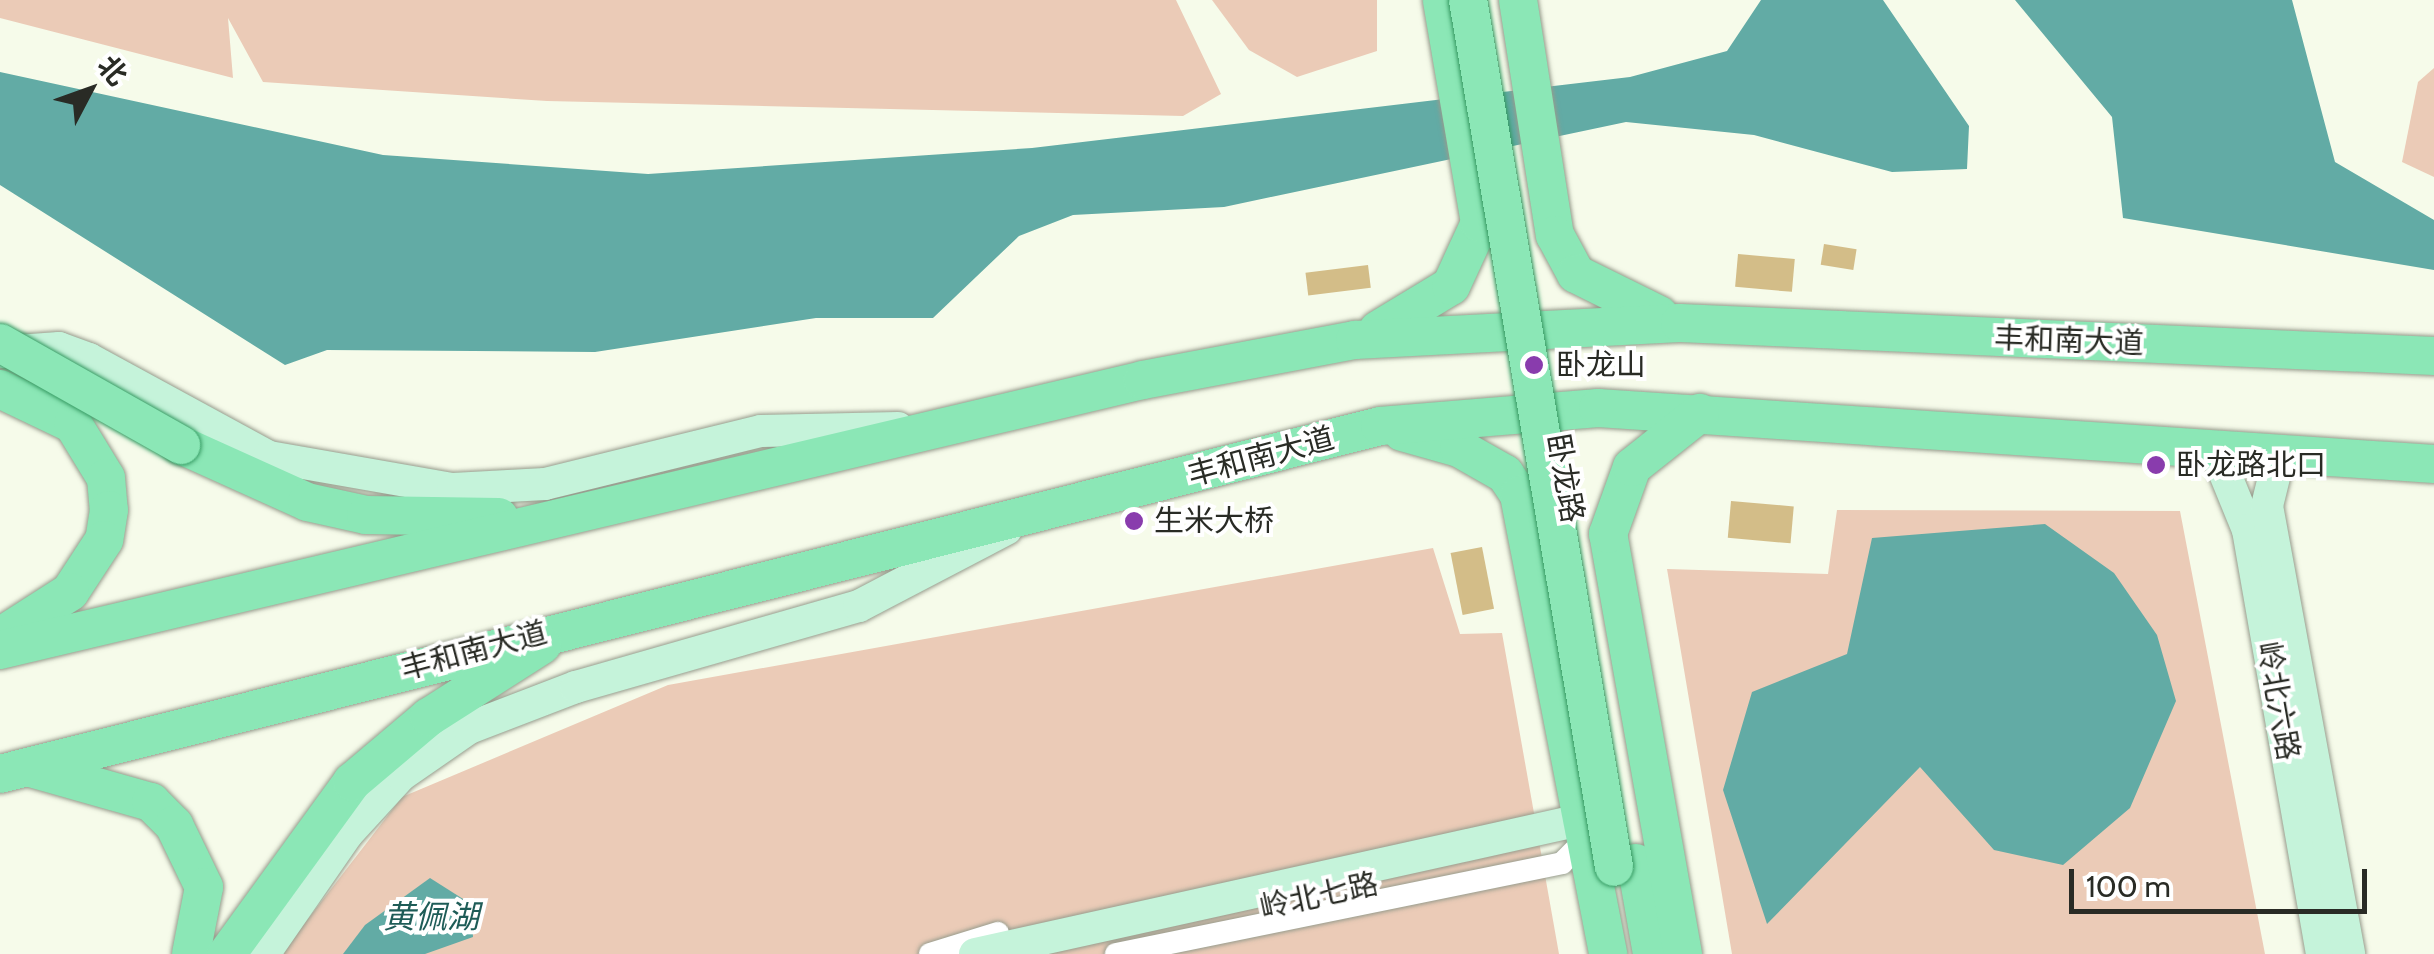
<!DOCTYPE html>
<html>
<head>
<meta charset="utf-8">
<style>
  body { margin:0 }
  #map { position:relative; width:2434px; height:954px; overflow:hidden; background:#f6fbea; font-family:Cabin,"Noto Sans SC",sans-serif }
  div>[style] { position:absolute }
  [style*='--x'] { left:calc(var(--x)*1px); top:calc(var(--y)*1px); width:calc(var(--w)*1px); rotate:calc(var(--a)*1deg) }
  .green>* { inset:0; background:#ebcbb7 }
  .water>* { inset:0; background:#62aba5 }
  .building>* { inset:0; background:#d3bd88; transform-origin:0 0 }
  .roads { filter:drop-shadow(0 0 2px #979c8d) drop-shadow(0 0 2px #979c8d) }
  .street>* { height:22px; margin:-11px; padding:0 11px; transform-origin:11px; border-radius:11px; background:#fff }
  .secondary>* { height:32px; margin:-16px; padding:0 16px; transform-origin:16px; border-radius:16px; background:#c5f3da }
  .primary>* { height:38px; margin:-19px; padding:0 19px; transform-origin:19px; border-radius:19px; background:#8be7b6 }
  .bridges { filter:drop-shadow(0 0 2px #369b63) drop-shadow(0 0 2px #369b63) }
  .primary-bridge>* { height:38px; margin:-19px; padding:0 19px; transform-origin:19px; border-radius:19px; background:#8be7b6 }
  .dots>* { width:28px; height:28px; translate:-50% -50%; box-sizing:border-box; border:5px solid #fff; border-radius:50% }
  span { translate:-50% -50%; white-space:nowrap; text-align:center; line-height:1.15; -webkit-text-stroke:8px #fff; paint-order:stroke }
  .street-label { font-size:30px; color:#292b25 }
  .poi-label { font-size:30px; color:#292b25 }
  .left { translate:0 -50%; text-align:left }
  .water-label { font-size:32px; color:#1e5c57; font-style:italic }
  .north { position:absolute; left:40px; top:40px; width:100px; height:100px; -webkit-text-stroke:8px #fff; paint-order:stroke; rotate:49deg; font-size:28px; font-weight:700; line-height:40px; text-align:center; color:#292b25 }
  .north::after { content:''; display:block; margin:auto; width:35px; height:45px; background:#292b25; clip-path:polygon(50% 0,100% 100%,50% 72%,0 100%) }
  .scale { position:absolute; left:2069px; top:869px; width:298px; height:45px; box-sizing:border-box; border:5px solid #292b25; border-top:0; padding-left:12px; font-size:30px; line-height:35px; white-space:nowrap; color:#292b25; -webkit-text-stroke:8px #fff; paint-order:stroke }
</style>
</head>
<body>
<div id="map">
  <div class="green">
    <i style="clip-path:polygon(0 0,1176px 0,1221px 94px,1183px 116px,547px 101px,263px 82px,228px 18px,233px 78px,0 18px)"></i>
    <i style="clip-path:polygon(1212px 0,1377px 0,1377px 51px,1297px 77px,1249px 50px)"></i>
    <i style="clip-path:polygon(2434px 68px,2434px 177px,2402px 162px,2418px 82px)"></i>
    <i style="clip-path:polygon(1837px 510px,2180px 511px,2265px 954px,1732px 954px,1667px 569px,1828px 574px)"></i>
    <i style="clip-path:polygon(1433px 548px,1460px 634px,1502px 633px,1559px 954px,281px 954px,402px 797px,668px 685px)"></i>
  </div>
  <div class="water">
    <i style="clip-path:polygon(1761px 0,1883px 0,1969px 126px,1967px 169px,1892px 172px,1754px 135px,1626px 122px,1224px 207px,1073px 215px,1019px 236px,933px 318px,816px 318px,595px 352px,327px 350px,285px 365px,0 185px,0 72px,383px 155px,648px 174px,1032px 148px,1630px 77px,1727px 51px)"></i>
    <i style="clip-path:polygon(2015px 0,2292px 0,2335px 162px,2434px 220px,2434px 270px,2123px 218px,2112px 117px)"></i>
    <i style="clip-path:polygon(2045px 524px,2114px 573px,2157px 635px,2176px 701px,2130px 808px,2063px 865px,1994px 850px,1920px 767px,1767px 924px,1723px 790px,1752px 692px,1847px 654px,1872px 538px)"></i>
    <i style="clip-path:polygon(430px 878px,471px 904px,473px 937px,425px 954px,343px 954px,365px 925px)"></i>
  </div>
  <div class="building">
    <i style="left:1824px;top:244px;width:33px;height:21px;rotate:9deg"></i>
    <i style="left:1738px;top:254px;width:57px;height:33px;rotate:5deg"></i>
    <i style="left:1368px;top:265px;width:23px;height:63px;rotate:83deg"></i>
    <i style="left:1731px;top:501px;width:63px;height:37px;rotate:5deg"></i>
    <i style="left:1482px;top:547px;width:63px;height:32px;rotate:79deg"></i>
  </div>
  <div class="roads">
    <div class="street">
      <i style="--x:930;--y:954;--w:71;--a:-17.2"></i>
      <i style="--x:1116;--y:954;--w:455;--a:-11.5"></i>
      <i style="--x:1562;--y:863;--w:37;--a:-45"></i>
    </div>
    <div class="secondary">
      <i style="--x:4;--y:352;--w:55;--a:-4.2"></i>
      <i style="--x:59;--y:348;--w:32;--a:20"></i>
      <i style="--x:89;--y:359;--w:205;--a:28.6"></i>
      <i style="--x:269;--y:457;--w:187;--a:9.9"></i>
      <i style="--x:453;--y:489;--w:92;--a:-3.1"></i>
      <i style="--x:545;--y:484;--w:222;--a:-13.8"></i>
      <i style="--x:761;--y:431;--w:137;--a:-1.3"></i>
      <i style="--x:2217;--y:454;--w:82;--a:67.8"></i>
      <i style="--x:2248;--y:530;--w:430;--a:80.1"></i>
      <i style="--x:2279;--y:457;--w:50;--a:103.8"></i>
      <i style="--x:2267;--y:506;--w:455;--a:79.6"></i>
      <i style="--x:264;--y:954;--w:146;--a:-55.3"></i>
      <i style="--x:347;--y:834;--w:80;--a:-47.5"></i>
      <i style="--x:401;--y:775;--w:83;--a:-34.7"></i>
      <i style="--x:469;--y:728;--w:115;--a:-21"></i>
      <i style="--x:576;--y:687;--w:294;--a:-16"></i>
      <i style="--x:859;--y:606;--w:166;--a:-27.6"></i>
      <i style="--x:975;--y:954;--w:625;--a:-12.48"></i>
    </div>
    <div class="primary">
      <i style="--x:1518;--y:0;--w:238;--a:81.1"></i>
      <i style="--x:1555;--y:235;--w:44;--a:61.7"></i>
      <i style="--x:1576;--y:274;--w:93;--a:26.3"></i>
      <i style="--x:1378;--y:330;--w:85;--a:-31.1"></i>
      <i style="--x:1451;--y:286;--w:69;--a:-65.3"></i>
      <i style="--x:1480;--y:223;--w:226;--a:-99.7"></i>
      <i style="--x:0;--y:389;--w:81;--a:25.6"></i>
      <i style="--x:73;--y:424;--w:63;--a:58.6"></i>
      <i style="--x:106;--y:478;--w:32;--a:85"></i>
      <i style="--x:109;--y:510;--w:30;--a:99"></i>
      <i style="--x:104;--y:540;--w:62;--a:123.2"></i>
      <i style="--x:70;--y:592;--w:83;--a:147.3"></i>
      <i style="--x:1402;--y:432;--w:59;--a:15.7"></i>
      <i style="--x:1459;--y:448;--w:53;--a:29.5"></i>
      <i style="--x:1505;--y:474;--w:25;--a:56"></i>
      <i style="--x:1519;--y:495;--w:468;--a:79"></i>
      <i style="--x:181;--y:445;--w:138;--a:24.3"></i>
      <i style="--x:307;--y:502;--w:60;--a:12.4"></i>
      <i style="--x:366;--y:515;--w:133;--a:0.9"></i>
      <i style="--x:0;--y:650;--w:1174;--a:-13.29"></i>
      <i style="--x:1143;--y:380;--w:216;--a:-10.7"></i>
      <i style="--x:1355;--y:340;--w:325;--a:-3"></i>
      <i style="--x:1680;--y:323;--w:755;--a:2.51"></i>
      <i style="--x:34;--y:769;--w:122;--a:15.8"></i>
      <i style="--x:151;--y:802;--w:33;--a:45"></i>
      <i style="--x:174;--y:825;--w:69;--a:64.2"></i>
      <i style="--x:204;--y:887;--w:68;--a:101"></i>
      <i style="--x:0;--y:774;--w:1423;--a:-14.15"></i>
      <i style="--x:1380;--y:426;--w:219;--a:-4.7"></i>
      <i style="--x:1598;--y:408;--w:838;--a:3.83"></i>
      <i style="--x:1636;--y:863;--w:92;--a:80"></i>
      <i style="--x:227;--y:954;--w:213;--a:-54"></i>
      <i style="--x:352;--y:782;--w:101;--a:-40.2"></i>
      <i style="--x:429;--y:717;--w:134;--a:-32.5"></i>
      <i style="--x:1683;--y:954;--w:427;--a:-100.1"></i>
      <i style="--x:1608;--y:534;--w:71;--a:-70.3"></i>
      <i style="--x:1632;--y:467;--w:87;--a:-38.5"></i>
    </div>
  </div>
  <div class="bridges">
    <div class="primary-bridge">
      <i style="--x:1468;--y:0;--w:879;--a:80.44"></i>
      <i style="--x:0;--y:343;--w:208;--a:29.4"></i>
    </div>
  </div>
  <div class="dots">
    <i style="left:1534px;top:365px;background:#893cad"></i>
    <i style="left:2156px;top:465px;background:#893cad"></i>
    <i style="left:1134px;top:521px;background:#893cad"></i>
  </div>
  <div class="street-label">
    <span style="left:2069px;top:341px;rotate:2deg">丰和南大道</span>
    <span style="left:1261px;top:457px;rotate:-15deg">丰和南大道</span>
    <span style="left:1565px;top:478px;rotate:80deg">卧龙路</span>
    <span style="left:474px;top:651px;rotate:-15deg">丰和南大道</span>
    <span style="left:2278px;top:701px;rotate:80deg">岭北六路</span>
    <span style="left:1319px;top:896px;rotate:-12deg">岭北七路</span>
  </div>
  <div class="poi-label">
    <span class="left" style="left:1556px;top:365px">卧龙山</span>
    <span class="left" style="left:2176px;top:465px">卧龙路北口</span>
    <span class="left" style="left:1154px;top:521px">生米大桥</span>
  </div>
  <div class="water-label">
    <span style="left:431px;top:917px">黄佩湖</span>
  </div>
  <div class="north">北</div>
  <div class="scale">100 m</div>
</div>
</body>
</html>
